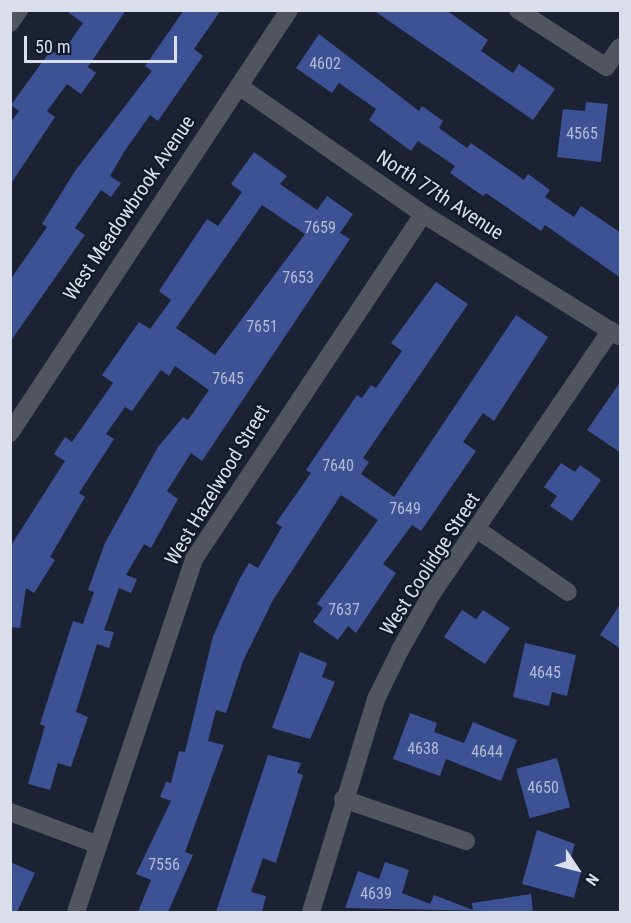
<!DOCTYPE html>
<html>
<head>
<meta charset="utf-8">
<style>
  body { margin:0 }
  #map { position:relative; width:631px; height:923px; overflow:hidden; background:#1c2233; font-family:"Roboto Condensed",sans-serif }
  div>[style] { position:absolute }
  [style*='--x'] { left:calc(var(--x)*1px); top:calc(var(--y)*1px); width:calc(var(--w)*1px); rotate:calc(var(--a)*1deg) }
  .building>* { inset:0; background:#3c5294; transform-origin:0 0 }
  .minor>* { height:18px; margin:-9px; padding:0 9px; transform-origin:9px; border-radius:9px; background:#51555e }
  span { translate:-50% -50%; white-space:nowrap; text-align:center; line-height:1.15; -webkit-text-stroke:4.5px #121929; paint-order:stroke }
  .number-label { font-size:16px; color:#b2bcd5 }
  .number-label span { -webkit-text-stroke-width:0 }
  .street-label { font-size:20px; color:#dadfeb }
  .frame { position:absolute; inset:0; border:12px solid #dadfeb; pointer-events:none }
  .north { position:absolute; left:547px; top:839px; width:60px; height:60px; -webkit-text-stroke:4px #121929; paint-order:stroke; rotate:125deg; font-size:16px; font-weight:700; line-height:24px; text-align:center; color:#dadfeb }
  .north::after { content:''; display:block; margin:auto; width:21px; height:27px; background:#dadfeb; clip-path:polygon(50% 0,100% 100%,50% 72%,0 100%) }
  .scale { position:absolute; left:24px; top:36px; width:153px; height:27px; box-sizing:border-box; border:3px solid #dadfeb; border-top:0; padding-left:8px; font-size:18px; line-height:21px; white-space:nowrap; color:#dadfeb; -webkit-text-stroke:4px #121929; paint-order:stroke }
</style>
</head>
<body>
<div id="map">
  <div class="building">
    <i style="clip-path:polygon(65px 10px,126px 10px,88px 67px,96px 73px,81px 94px,67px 84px,47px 111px,55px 117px,10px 185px,10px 123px,19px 111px,11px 105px,51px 50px,60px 56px,83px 23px)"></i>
    <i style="clip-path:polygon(184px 10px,221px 10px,194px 49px,203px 56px,158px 121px,150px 115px,124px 152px,110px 176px,121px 183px,111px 197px,101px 190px,75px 228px,85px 235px,10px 342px,10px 280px,47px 227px,42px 224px,75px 171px,152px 71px,145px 66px)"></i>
    <i style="clip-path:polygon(373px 10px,446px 10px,488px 40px,481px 51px,513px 73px,519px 64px,555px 89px,533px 120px)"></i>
    <i style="clip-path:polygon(319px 34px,419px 111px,422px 106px,443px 121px,439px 128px,467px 148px,471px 143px,524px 180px,528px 174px,550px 190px,545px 197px,574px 217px,581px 206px,621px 233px,621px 278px,545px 225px,541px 231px,486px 193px,483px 196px,450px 173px,455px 166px,418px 141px,411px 151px,369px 120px,376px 109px,339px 83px,332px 93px,296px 68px)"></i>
    <i style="clip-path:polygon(586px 102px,608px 104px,601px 162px,557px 157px,563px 109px,585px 111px)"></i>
    <i style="clip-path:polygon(evenodd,254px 152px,287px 176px,280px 184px,317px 210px,327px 196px,353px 214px,340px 233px,350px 239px,202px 461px,191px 453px,167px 491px,178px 499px,151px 548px,144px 544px,126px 575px,137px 579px,131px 593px,119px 588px,104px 630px,114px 632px,109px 648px,97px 644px,76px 712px,88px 717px,71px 767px,58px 763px,50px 790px,28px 784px,45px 726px,40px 724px,73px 621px,83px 624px,94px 592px,88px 590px,105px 543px,158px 447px,183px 417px,188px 420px,209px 390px,175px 366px,169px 376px,161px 370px,132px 411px,125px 407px,106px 434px,114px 439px,79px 493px,85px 497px,50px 557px,55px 560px,34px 593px,26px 588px,20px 628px,10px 627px,10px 547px,65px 461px,54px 454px,65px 437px,72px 442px,113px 383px,102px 375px,139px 322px,150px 329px,171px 300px,159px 291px,207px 219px,218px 226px,242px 192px,231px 184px,254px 152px,262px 205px,305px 234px,215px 355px,176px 328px,262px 205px)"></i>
    <i style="clip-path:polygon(436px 282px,468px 304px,363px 458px,369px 462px,361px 474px,394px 497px,516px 315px,548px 337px,494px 421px,483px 413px,463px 442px,476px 451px,421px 531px,412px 525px,383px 564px,396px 573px,356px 633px,348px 626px,338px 640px,313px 622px,323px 608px,317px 604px,378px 520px,341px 495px,273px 600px,243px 661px,226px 713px,216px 710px,208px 741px,224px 745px,185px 852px,193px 855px,168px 912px,138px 912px,151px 880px,136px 874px,171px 801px,160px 797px,166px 782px,171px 783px,179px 751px,185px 752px,213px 636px,239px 580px,249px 563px,258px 568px,282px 527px,276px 523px,311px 473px,306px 470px,357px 395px,362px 398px,371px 385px,376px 388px,402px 351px,391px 343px)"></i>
    <i style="clip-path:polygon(621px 381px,621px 453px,587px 430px)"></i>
    <i style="clip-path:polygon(561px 463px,575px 472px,580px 465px,601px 480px,572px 521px,550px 506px,557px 496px,544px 487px)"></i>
    <i style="clip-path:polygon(621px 603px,621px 649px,600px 635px)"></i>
    <i style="clip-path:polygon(462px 610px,476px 619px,483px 610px,510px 628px,485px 664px,444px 637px)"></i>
    <i style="clip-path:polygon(525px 643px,576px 655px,567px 696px,552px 692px,549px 706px,513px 697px)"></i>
    <i style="clip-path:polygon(300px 652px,327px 663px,322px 677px,335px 682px,310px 739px,272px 728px)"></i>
    <i style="clip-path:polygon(410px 713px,437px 723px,434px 732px,464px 743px,473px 722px,517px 740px,501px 781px,446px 759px,440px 776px,393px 759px)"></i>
    <i style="clip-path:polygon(268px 755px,301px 763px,297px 773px,303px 775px,276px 863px,263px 858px,251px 892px,266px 896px,262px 912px,216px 912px)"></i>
    <i style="left:557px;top:758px;width:51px;height:42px;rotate:75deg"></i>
    <i style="clip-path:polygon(537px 830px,575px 844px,568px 868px,581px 872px,574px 898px,522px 884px)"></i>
    <i style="clip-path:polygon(10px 862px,35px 873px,17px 912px,10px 912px)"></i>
    <i style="clip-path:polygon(385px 862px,409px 870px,402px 893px,430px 904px,434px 895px,473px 910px,472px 903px,531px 894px,533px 912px,345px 908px,358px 871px,379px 879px)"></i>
  </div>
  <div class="minor">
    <i style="--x:518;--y:10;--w:105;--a:32.9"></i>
    <i style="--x:606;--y:67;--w:24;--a:-55"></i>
    <i style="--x:10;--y:23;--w:16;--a:-55"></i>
    <i style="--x:239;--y:86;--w:224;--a:34.8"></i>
    <i style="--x:423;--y:214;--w:231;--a:31.9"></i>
    <i style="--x:10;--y:433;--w:507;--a:-56.59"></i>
    <i style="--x:478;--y:530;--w:109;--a:34.6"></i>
    <i style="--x:343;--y:799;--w:130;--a:18.9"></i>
    <i style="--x:10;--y:812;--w:92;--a:20.4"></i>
    <i style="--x:76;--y:912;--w:372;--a:-71.5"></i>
    <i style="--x:194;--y:559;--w:414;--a:-56.4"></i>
    <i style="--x:311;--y:912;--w:223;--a:-73"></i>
    <i style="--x:376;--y:699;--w:55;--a:-63.9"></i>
    <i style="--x:400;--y:650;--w:63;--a:-60.6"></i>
    <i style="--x:431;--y:595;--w:320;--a:-55.8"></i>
  </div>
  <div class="number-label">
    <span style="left:325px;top:64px">4602</span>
    <span style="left:582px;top:134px">4565</span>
    <span style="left:320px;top:228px">7659</span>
    <span style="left:298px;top:278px">7653</span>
    <span style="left:262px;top:327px">7651</span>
    <span style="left:228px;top:379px">7645</span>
    <span style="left:338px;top:466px">7640</span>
    <span style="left:405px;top:509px">7649</span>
    <span style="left:344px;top:610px">7637</span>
    <span style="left:545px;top:673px">4645</span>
    <span style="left:423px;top:749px">4638</span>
    <span style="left:487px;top:752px">4644</span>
    <span style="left:543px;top:788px">4650</span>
    <span style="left:164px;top:865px">7556</span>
    <span style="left:376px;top:894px">4639</span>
  </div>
  <div class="street-label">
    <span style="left:440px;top:195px;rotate:33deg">North 77th Avenue</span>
    <span style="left:129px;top:208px;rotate:-56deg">West Meadowbrook Avenue</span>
    <span style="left:217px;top:485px;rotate:-59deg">West Hazelwood Street</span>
    <span style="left:430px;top:564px;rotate:-57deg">West Coolidge Street</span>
  </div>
  <div class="frame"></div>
  <div class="north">N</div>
  <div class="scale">50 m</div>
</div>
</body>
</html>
